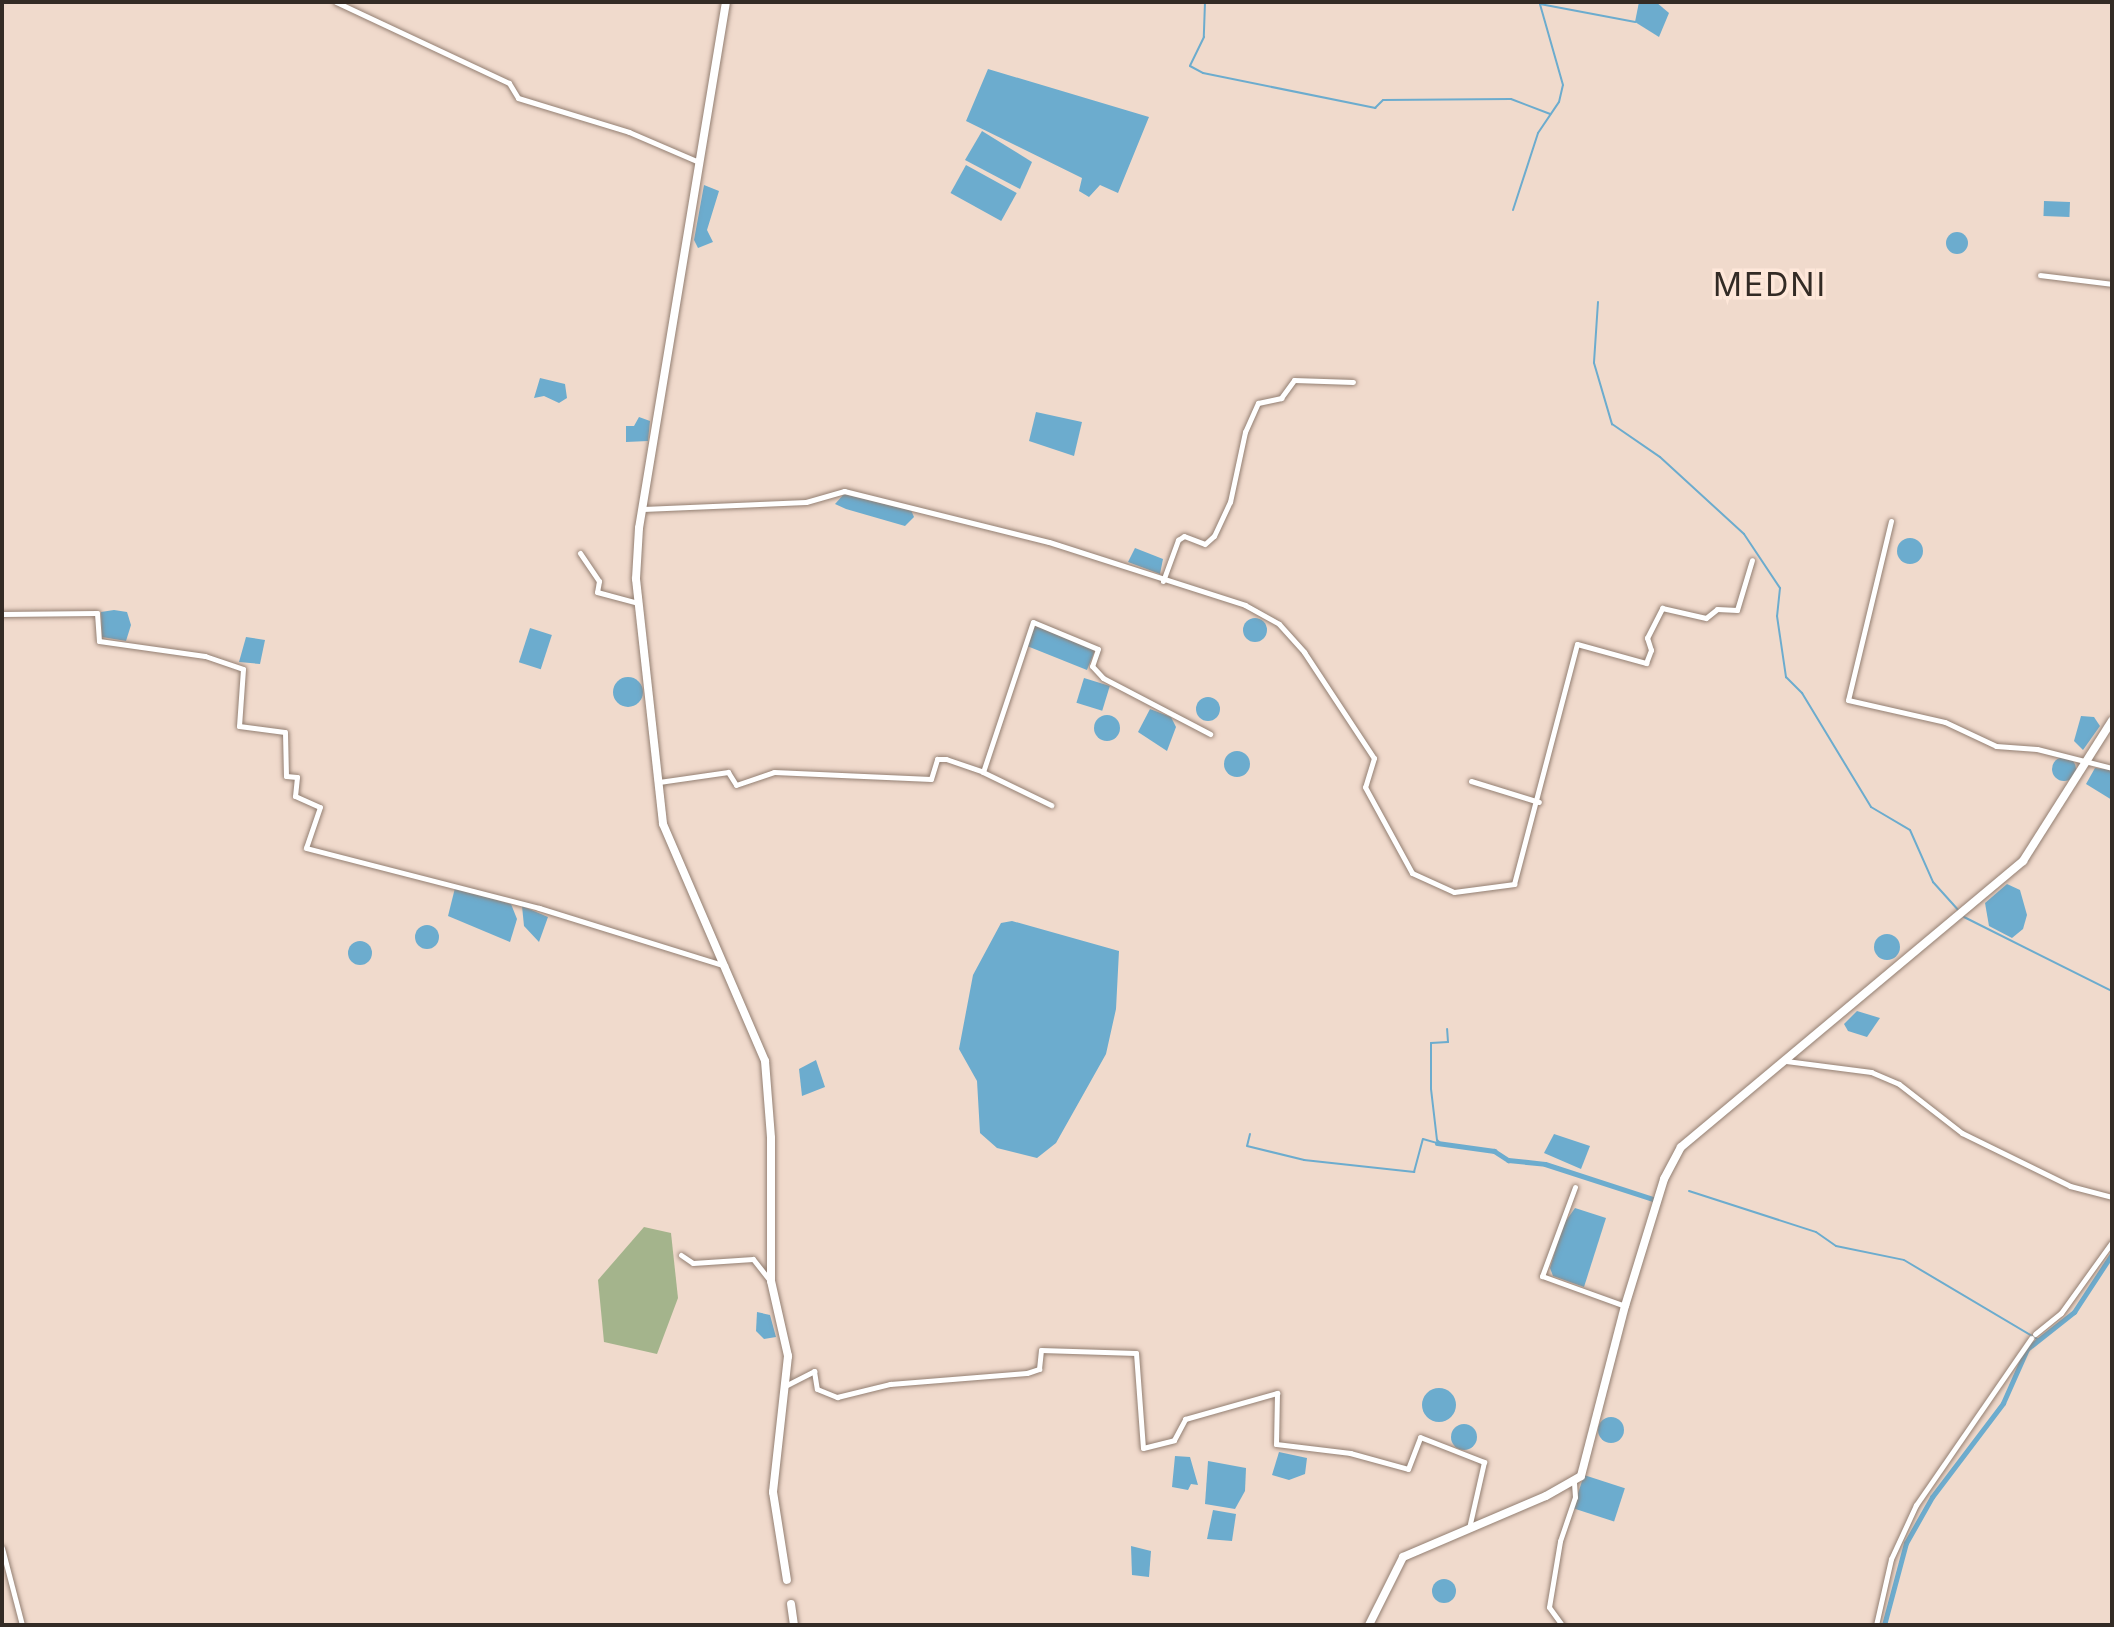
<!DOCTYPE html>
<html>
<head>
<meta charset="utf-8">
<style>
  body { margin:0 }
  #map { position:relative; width:2114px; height:1627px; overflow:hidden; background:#f0dacc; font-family:Inter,sans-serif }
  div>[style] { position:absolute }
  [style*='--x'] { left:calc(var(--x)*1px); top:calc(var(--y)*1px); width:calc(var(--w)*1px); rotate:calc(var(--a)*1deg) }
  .green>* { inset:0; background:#a4b48c }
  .water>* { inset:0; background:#6cacce; transform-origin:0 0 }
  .round { border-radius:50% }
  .stream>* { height:2px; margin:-1px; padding:0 1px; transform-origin:1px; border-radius:1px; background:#6cacce }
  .canal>* { height:5px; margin:-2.5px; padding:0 2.5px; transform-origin:2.5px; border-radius:2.5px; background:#6cacce }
  .roads { filter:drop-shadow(0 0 2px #937f72) drop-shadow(0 0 2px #937f72) }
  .street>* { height:5px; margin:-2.5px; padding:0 2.5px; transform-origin:2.5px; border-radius:2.5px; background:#fff }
  .secondary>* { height:8px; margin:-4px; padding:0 4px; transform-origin:4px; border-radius:4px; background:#fff }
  span { translate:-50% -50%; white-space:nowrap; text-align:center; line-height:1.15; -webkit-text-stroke:7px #fee7d9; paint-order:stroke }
  .quarter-label { font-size:32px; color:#332b25; letter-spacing:2px }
  .frame { position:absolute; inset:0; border:4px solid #332b25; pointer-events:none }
</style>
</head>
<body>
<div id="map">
  <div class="green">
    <i style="clip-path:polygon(644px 1227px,671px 1233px,678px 1298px,657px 1354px,604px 1342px,598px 1280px)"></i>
  </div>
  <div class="water">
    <i style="clip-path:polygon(1639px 2px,1656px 2px,1669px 13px,1659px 37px,1635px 22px)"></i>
    <i style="clip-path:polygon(988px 69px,1149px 117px,1118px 193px,1100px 185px,1089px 197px,1079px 191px,1082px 178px,966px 121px)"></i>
    <i style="clip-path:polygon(982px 131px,1032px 162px,1020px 189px,965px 160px)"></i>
    <i style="left:966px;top:165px;width:58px;height:32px;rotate:29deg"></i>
    <i style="clip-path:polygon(704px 185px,719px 191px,707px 230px,713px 242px,698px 248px,694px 240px)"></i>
    <i style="left:2044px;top:201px;width:26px;height:15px;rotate:2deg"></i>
    <i class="round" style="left:1946px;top:232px;width:22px;height:22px"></i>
    <i style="clip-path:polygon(540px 378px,565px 384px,567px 398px,559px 403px,544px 396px,534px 398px)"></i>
    <i style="clip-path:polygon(1036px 412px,1082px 422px,1074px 456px,1029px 441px)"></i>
    <i style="clip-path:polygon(639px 417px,650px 421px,648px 441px,626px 442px,626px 426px,634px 426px)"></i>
    <i style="clip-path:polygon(844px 494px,911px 510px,914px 517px,905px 526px,846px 509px,835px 504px)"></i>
    <i class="round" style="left:1897px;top:538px;width:26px;height:26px"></i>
    <i style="clip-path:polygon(1135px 548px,1163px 559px,1160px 574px,1128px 562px)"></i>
    <i style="clip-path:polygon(114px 610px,127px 612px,131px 625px,126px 641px,102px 637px,101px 612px)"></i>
    <i class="round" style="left:1243px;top:618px;width:24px;height:24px"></i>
    <i style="left:1034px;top:625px;width:66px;height:22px;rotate:22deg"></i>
    <i style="left:530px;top:628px;width:23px;height:36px;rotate:18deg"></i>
    <i style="clip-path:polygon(246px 637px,265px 640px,260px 664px,239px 662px)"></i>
    <i class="round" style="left:613px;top:677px;width:30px;height:30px"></i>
    <i style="left:1084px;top:678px;width:27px;height:26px;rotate:17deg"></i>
    <i class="round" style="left:1196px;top:697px;width:24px;height:24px"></i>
    <i style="clip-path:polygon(1150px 709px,1171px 717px,1176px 727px,1167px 751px,1138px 732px)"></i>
    <i class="round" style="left:1094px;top:715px;width:26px;height:26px"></i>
    <i style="clip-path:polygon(2081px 716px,2094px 717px,2100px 726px,2083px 750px,2074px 741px)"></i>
    <i class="round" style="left:1224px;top:751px;width:26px;height:26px"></i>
    <i class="round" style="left:2052px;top:757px;width:24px;height:24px"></i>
    <i style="clip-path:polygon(2095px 768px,2112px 770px,2112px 800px,2086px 784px)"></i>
    <i style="clip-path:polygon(2007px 884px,2020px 890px,2027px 915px,2023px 929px,2012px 938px,1989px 926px,1985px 903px)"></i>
    <i style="clip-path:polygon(455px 888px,511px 904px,517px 919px,510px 942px,448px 916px)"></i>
    <i style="clip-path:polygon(522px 906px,548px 917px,539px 942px,524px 926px)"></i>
    <i style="clip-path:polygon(1012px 921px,1119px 951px,1116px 1009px,1106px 1054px,1056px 1143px,1037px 1158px,997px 1148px,980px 1133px,977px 1081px,959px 1049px,973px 975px,1001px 923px)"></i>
    <i class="round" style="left:415px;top:925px;width:24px;height:24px"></i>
    <i class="round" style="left:1874px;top:934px;width:26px;height:26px"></i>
    <i class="round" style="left:348px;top:941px;width:24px;height:24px"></i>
    <i style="clip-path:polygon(1857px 1011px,1880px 1018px,1867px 1037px,1848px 1031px,1844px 1024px)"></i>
    <i style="clip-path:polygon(816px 1060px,825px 1087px,802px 1096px,799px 1069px)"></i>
    <i style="clip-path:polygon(1554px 1134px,1590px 1146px,1581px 1169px,1544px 1153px)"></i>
    <i style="clip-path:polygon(1575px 1208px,1606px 1218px,1584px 1287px,1553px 1276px,1550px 1268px,1563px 1225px)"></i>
    <i style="clip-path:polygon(757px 1312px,770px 1315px,776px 1337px,764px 1339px,756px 1331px)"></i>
    <i class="round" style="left:1422px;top:1388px;width:34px;height:34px"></i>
    <i class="round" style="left:1598px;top:1417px;width:26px;height:26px"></i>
    <i class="round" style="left:1451px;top:1424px;width:26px;height:26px"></i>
    <i style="clip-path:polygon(1279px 1452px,1307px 1458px,1305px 1474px,1289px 1480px,1272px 1475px)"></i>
    <i style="clip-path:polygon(1175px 1456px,1190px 1457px,1198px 1485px,1191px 1484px,1188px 1490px,1172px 1487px)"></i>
    <i style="clip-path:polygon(1208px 1461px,1246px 1468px,1245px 1491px,1235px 1509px,1205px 1504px)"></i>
    <i style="left:1584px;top:1475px;width:43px;height:35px;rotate:18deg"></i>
    <i style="clip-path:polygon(1213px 1510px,1236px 1514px,1232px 1541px,1207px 1539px)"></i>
    <i style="clip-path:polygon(1131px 1546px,1151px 1551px,1149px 1577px,1132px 1575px)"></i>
    <i class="round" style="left:1432px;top:1579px;width:24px;height:24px"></i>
  </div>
  <div class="stream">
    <i style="--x:1205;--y:2;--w:35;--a:92"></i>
    <i style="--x:1204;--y:37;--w:32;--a:116"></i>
    <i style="--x:1190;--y:66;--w:15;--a:28"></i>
    <i style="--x:1203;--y:73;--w:176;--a:11.5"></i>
    <i style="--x:1375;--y:108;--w:11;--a:-45"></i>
    <i style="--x:1383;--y:100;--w:128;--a:-0.4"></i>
    <i style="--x:1511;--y:99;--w:42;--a:21"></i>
    <i style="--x:1513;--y:210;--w:81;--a:-72"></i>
    <i style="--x:1538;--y:133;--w:37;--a:-56"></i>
    <i style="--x:1559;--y:102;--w:17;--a:-77"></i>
    <i style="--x:1563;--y:85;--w:84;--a:-105.9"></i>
    <i style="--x:1540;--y:4;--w:97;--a:10.7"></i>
    <i style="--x:1598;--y:302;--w:61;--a:93.8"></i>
    <i style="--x:1594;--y:363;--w:64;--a:73.6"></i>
    <i style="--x:1612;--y:424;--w:58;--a:34.5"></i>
    <i style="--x:1660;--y:457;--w:114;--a:42.5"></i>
    <i style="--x:1744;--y:534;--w:65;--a:56.3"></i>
    <i style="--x:1780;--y:588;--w:28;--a:96"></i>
    <i style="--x:1777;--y:616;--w:62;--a:81.6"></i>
    <i style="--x:1786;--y:677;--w:23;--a:45"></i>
    <i style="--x:1802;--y:693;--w:133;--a:58.8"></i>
    <i style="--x:1871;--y:807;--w:45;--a:30.5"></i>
    <i style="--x:1910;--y:830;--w:57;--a:66.1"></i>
    <i style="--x:1933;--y:882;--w:38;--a:48"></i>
    <i style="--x:1964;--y:917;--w:165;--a:26.6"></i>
    <i style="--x:1250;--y:1134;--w:12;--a:104"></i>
    <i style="--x:1247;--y:1146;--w:59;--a:13.8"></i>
    <i style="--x:1304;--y:1160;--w:111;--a:6.2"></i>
    <i style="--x:1414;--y:1172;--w:34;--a:-75"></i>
    <i style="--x:1423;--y:1139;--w:15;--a:16"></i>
    <i style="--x:1442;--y:1145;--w:7;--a:-135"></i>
    <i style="--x:1437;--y:1140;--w:51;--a:-96.7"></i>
    <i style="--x:1431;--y:1089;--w:46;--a:-90"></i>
    <i style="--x:1431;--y:1043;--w:17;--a:-3"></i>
    <i style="--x:1448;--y:1042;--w:13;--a:-94"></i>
    <i style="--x:1689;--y:1191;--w:133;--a:17.9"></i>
    <i style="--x:1816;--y:1232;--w:24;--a:35"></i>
    <i style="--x:1836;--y:1246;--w:69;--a:11.6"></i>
    <i style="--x:1904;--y:1260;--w:157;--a:30.7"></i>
  </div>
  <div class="canal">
    <i style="--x:1437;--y:1143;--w:58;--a:8"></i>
    <i style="--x:1494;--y:1151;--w:17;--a:33"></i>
    <i style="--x:1508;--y:1160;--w:37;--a:6"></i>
    <i style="--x:1545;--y:1164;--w:117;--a:18"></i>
    <i style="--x:1884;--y:1625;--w:85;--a:-75"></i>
    <i style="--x:1906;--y:1543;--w:53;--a:-60.5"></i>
    <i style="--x:1932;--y:1497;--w:118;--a:-52.9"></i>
    <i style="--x:2003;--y:1403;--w:59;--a:-66"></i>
    <i style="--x:2027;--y:1349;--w:60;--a:-38.2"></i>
    <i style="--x:2074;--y:1312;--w:69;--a:-56.8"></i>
  </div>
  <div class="roads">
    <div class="street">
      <i style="--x:336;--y:2;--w:191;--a:25.1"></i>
      <i style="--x:509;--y:83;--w:17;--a:59"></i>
      <i style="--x:518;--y:98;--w:116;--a:17"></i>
      <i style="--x:629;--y:132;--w:76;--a:23.2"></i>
      <i style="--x:2040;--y:275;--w:73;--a:7.1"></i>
      <i style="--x:643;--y:509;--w:163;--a:-2.5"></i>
      <i style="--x:806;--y:502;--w:40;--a:-16"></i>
      <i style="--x:844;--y:491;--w:211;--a:14"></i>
      <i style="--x:1049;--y:542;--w:206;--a:17.8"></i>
      <i style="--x:1245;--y:605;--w:39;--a:29"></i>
      <i style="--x:1279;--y:624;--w:38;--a:48"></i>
      <i style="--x:1304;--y:652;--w:127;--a:56.6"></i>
      <i style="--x:1374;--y:758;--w:30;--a:107"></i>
      <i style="--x:1365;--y:787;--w:98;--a:61.3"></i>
      <i style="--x:1412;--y:873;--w:46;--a:24.3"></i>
      <i style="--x:1454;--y:892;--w:61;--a:-7.6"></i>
      <i style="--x:1514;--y:884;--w:248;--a:-75.3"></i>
      <i style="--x:1577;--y:644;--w:72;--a:15.4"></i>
      <i style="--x:1646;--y:663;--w:14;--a:-69"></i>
      <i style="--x:1651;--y:650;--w:13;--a:-108"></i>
      <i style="--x:1647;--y:638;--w:34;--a:-63"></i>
      <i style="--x:1662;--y:608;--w:45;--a:12.8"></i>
      <i style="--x:1706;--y:618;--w:14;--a:-39"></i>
      <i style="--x:1717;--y:609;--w:20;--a:3"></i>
      <i style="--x:1737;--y:610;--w:52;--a:-73.3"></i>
      <i style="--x:1891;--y:521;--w:184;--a:103.5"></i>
      <i style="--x:1848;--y:700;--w:99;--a:12.8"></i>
      <i style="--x:1945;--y:722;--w:56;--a:25.2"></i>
      <i style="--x:1996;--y:746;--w:41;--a:4.2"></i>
      <i style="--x:2037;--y:749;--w:77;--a:14.2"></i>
      <i style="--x:580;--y:553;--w:34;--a:56"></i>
      <i style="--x:599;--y:581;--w:11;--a:100"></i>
      <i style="--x:597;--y:592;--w:42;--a:15"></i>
      <i style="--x:1163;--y:581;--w:44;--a:-69.9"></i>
      <i style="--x:1178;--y:540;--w:7;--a:-34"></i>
      <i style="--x:1184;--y:536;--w:22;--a:21"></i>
      <i style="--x:1205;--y:544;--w:12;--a:-42"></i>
      <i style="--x:1214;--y:536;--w:38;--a:-65"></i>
      <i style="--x:1230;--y:502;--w:72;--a:-77.9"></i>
      <i style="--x:1245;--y:432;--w:32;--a:-66"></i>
      <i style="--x:1258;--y:403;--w:24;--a:-12"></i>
      <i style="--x:1281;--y:398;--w:22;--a:-54"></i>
      <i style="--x:1294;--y:380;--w:59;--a:1.9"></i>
      <i style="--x:2;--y:614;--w:95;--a:-0.6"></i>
      <i style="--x:97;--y:613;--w:28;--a:86"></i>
      <i style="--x:99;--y:641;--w:107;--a:8.1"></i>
      <i style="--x:205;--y:656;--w:40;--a:18.9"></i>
      <i style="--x:243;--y:669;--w:57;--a:94"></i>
      <i style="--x:239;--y:726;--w:46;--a:7.4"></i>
      <i style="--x:285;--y:732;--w:44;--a:88.7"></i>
      <i style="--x:286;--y:776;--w:11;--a:5"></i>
      <i style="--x:297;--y:777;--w:19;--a:96"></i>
      <i style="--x:295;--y:796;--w:27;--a:24"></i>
      <i style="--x:320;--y:807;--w:43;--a:108.9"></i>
      <i style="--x:306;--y:848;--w:241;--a:14.4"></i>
      <i style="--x:539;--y:908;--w:195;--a:17.3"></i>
      <i style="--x:983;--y:772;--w:76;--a:25.9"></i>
      <i style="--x:1471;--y:781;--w:71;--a:17.2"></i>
      <i style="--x:659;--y:782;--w:70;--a:-8.2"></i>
      <i style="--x:728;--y:772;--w:15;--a:58"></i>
      <i style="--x:736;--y:785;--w:40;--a:-18.9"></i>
      <i style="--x:774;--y:772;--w:157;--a:2.6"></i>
      <i style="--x:931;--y:779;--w:21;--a:-73"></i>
      <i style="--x:937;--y:759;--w:9;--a:0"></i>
      <i style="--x:946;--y:759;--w:39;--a:19"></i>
      <i style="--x:983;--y:772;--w:158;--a:-71.6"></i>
      <i style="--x:1033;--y:622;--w:70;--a:22.6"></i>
      <i style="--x:1098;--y:649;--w:18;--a:109"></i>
      <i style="--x:1092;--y:666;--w:16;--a:47"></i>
      <i style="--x:1103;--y:678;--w:121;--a:27.6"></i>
      <i style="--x:1786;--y:1061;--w:86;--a:7.4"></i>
      <i style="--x:1871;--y:1072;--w:30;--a:23"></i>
      <i style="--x:1899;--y:1084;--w:80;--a:37.9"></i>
      <i style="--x:1962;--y:1133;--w:120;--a:26.1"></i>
      <i style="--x:2070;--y:1186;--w:43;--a:14.7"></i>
      <i style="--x:1575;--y:1187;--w:95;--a:110.3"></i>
      <i style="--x:1542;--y:1276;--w:88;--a:19.9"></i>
      <i style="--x:681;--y:1255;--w:14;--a:34"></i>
      <i style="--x:693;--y:1263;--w:60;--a:-3.8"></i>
      <i style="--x:753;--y:1259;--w:28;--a:52"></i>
      <i style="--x:2035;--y:1334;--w:33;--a:-39"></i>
      <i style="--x:2061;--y:1313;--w:87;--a:-54.3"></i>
      <i style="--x:785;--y:1386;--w:33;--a:-27"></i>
      <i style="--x:814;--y:1371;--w:18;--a:81"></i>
      <i style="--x:817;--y:1389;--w:22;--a:22"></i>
      <i style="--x:837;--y:1397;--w:55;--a:-13.8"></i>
      <i style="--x:890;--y:1384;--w:137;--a:-4.6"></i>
      <i style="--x:1027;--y:1373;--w:13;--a:-18"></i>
      <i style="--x:1039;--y:1369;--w:19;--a:-84"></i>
      <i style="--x:1041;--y:1350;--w:95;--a:1.8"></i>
      <i style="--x:1136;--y:1353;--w:95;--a:85.8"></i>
      <i style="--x:1143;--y:1448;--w:32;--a:-14"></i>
      <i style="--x:1174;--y:1440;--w:24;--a:-62"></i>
      <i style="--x:1185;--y:1419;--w:96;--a:-15.8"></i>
      <i style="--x:1277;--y:1393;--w:51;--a:91.1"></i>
      <i style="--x:1276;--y:1444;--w:75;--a:6.9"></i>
      <i style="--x:1350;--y:1453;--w:60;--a:15.4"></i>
      <i style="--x:1408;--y:1469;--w:34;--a:-69"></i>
      <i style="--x:1420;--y:1437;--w:69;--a:21.3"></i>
      <i style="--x:1484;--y:1462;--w:68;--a:102.8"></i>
      <i style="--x:2;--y:1548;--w:80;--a:75.4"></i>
      <i style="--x:1562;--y:1625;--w:22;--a:-126"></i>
      <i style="--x:1549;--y:1607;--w:67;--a:-80.5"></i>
      <i style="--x:1560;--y:1541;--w:46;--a:-71.2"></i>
      <i style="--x:1575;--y:1497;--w:16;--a:-94"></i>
      <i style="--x:1876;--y:1625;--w:68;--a:-77.2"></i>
      <i style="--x:1891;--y:1559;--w:60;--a:-65.2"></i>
      <i style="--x:1916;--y:1505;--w:203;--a:-55.4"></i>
    </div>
    <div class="secondary">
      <i style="--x:726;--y:2;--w:533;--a:99.39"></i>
      <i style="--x:639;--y:528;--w:51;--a:93.4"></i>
      <i style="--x:636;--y:579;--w:246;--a:83.7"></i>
      <i style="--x:663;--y:824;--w:258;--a:66.7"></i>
      <i style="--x:765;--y:1061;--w:77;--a:85.5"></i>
      <i style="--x:771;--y:1138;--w:143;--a:90"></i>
      <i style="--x:771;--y:1281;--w:77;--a:77.2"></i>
      <i style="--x:788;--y:1356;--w:137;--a:96.3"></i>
      <i style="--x:773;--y:1492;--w:89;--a:81"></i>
      <i style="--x:791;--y:1604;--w:21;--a:82"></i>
      <i style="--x:1369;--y:1625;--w:76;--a:-63.4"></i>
      <i style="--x:1403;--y:1557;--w:155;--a:-23.1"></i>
      <i style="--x:1546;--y:1496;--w:40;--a:-29.7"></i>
      <i style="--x:1581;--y:1476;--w:176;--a:-75.5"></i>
      <i style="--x:1625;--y:1306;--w:133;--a:-72.9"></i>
      <i style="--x:1664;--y:1179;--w:36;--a:-62"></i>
      <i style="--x:1681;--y:1147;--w:446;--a:-39.9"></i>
      <i style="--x:2023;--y:861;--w:166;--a:-57.6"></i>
    </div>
  </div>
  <div class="quarter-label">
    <span style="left:1770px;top:285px">MEDNI</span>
  </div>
  <div class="frame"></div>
</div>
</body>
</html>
